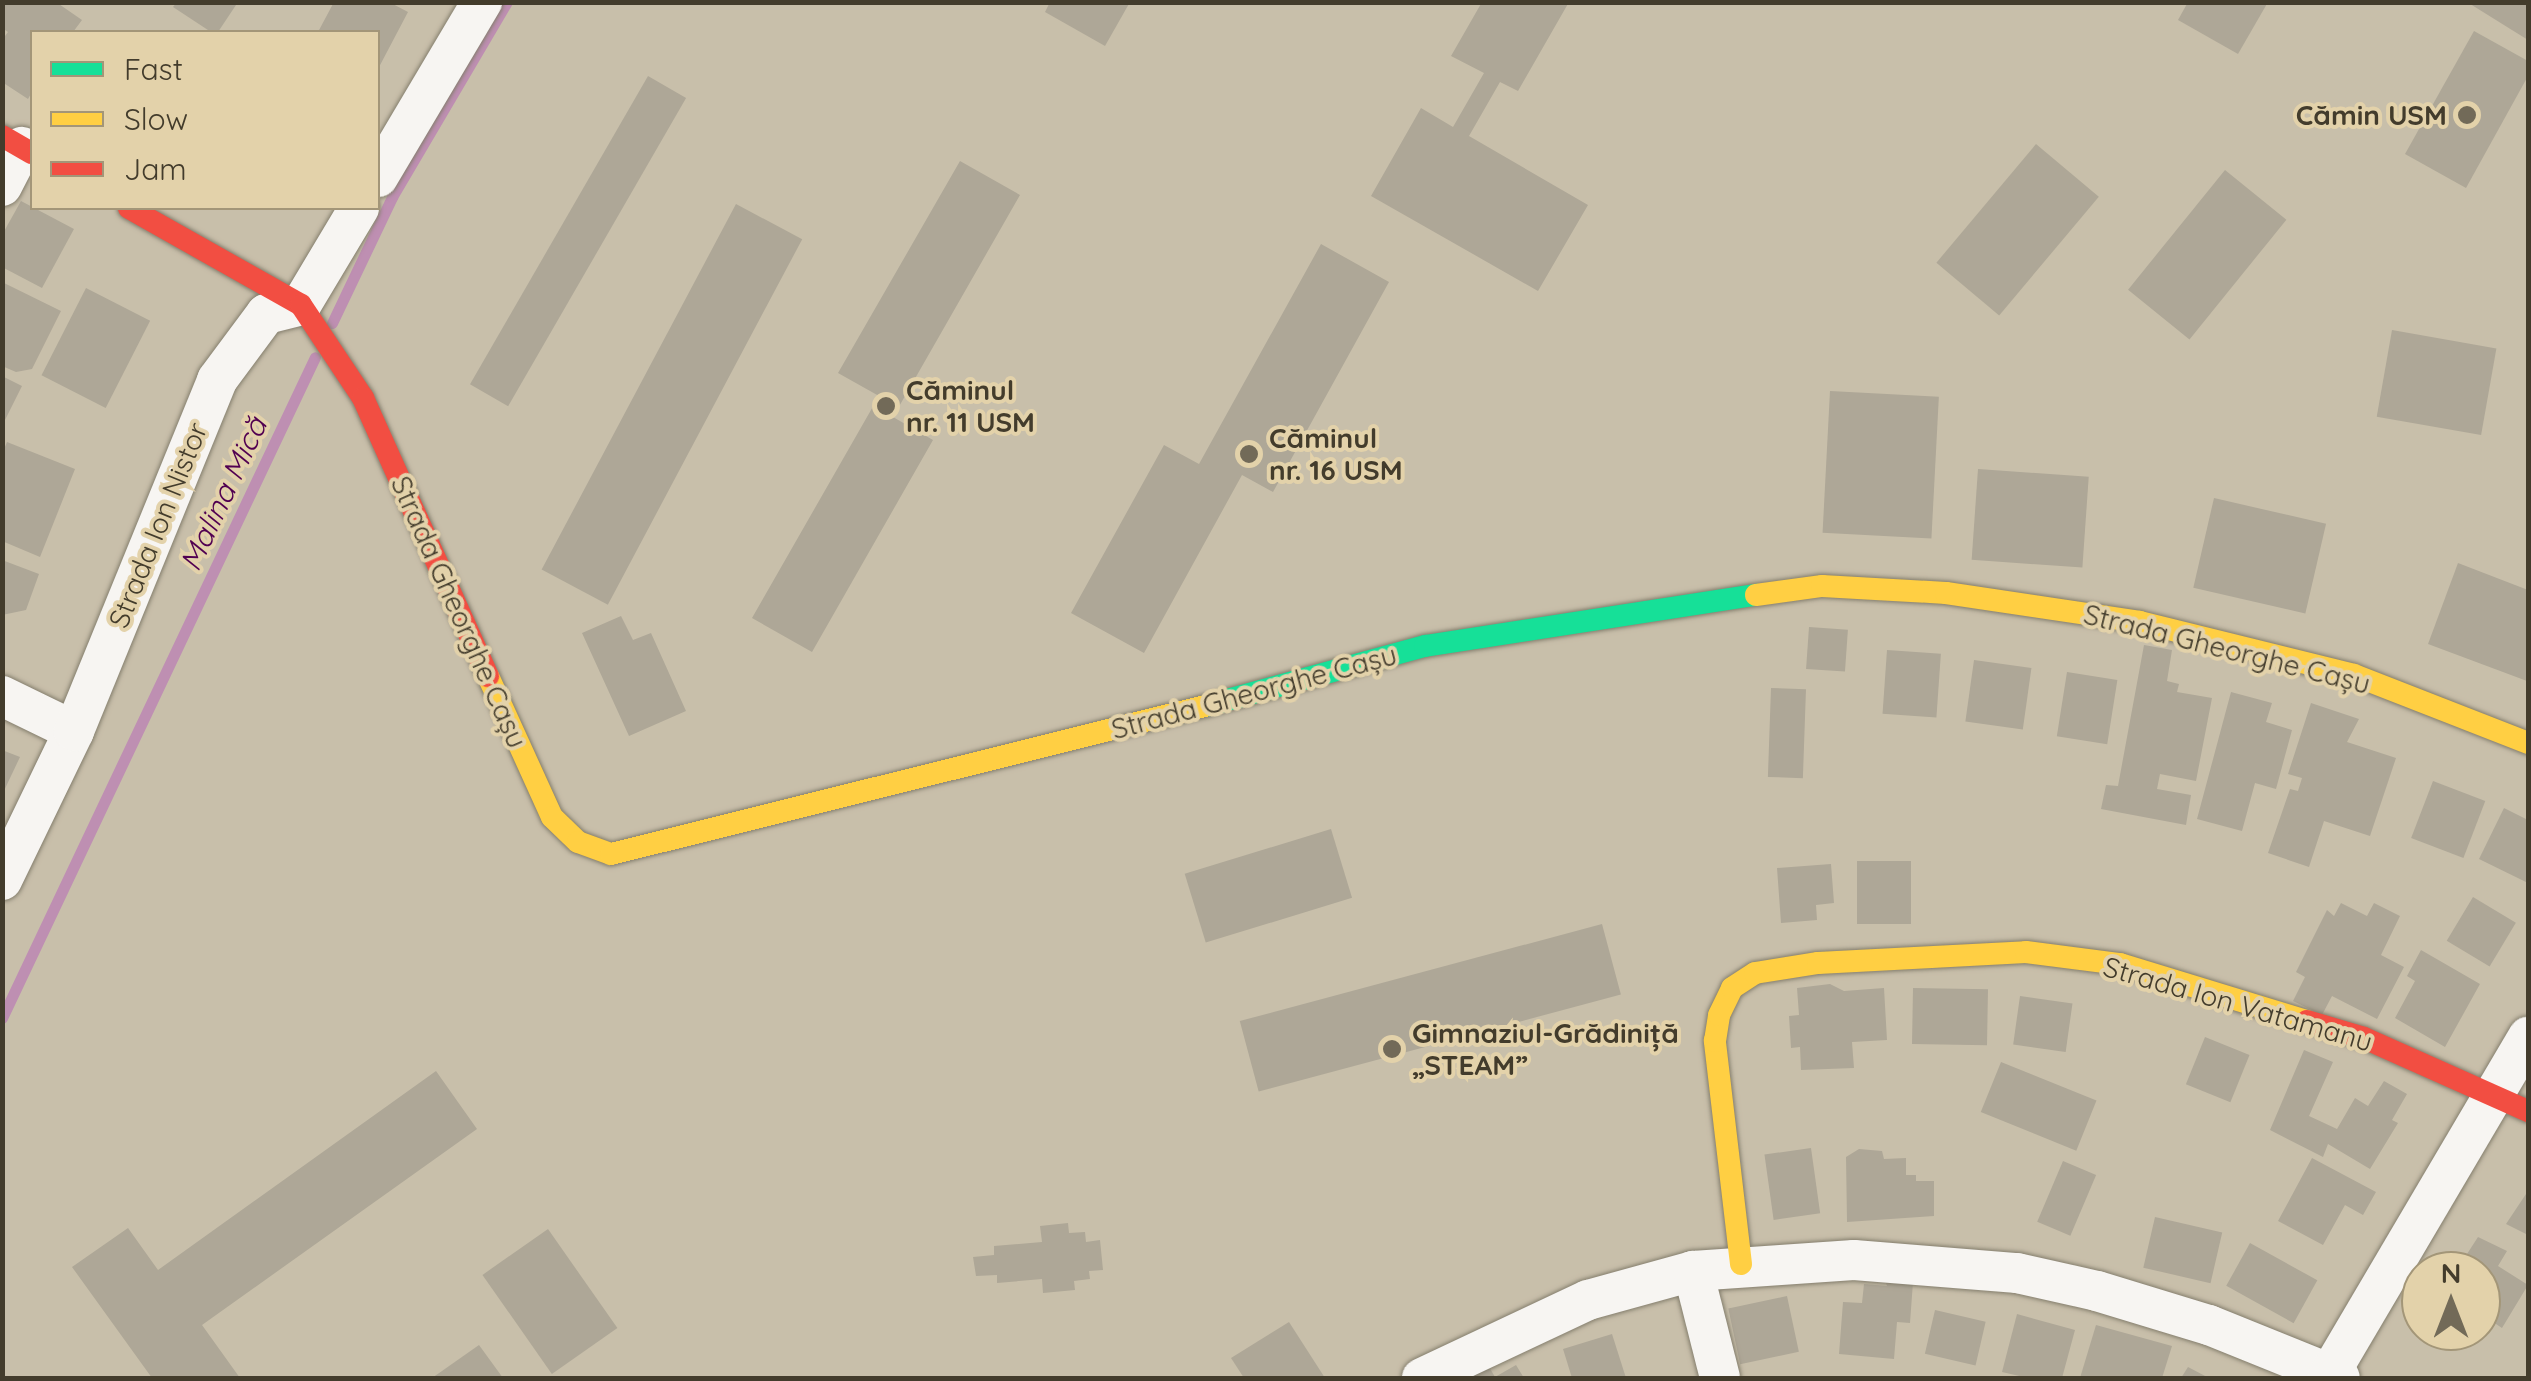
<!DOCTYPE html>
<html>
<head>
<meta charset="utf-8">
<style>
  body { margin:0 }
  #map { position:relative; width:2531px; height:1381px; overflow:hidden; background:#c8bfaa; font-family:Quicksand,sans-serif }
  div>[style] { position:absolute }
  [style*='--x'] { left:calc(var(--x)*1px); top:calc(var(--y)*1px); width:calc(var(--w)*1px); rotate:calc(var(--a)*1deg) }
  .stream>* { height:11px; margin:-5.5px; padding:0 5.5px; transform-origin:5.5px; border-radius:5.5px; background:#be8fb2 }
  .building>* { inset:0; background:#aea797; transform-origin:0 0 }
  .roads { filter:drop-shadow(0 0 2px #847e6d) drop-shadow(0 0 2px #847e6d) }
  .street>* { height:40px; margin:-20px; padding:0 20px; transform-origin:20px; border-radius:20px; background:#f7f5f2 }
  .fast>* { height:22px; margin:-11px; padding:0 11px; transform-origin:11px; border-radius:11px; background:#16e098 }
  .slow>* { height:22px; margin:-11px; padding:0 11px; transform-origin:11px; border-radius:11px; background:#ffcf43 }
  .jam>* { height:22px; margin:-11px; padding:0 11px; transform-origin:11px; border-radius:11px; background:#f24e42 }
  .dots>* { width:28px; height:28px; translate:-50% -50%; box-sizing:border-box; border:5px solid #e3d2aa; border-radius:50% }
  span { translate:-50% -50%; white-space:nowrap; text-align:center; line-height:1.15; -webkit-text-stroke:8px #e3d2aa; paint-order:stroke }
  .poi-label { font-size:28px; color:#433c2c; font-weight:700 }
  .right { translate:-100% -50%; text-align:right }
  .left { translate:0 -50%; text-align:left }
  .street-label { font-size:28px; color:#433c2c }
  .water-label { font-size:30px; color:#510051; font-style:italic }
  .frame { position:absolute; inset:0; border:5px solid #433c2c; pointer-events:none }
  .legend { position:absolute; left:30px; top:30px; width:350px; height:180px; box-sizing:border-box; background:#e3d2aa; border:2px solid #a39678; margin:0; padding:12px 18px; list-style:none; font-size:30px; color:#433c2c }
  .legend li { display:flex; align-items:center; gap:20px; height:50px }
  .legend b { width:50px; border:2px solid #a39678 }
  .north { position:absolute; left:2401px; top:1251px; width:100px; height:100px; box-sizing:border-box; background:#e3d2aa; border:2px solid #a39678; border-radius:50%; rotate:0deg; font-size:28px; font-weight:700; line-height:40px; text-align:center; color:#433c2c }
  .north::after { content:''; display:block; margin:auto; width:35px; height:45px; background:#726a58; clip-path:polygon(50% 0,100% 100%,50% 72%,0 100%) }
</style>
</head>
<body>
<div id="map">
  <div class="stream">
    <i style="--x:332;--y:323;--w:140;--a:-64.5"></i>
    <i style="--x:392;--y:197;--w:226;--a:-59.5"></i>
    <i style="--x:2;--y:1018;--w:731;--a:-64.66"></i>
  </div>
  <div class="building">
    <i style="clip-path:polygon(2px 2px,56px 2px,82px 20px,73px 32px,32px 32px,32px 92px,28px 99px,2px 82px,2px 40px,8px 32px,2px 28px)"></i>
    <i style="clip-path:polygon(177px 2px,238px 2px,218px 32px,211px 32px,173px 7px)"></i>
    <i style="clip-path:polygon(334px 2px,389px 2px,408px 12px,378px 69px,378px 32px,318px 32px)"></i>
    <i style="clip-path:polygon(1050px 2px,1130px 2px,1105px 46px,1045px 12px)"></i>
    <i style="clip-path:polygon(1482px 2px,1569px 2px,1518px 91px,1500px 82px,1469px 136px,1588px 205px,1538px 291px,1371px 196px,1421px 108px,1453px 127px,1484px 73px,1451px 56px)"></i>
    <i style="clip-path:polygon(2188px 2px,2268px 2px,2238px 54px,2178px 20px)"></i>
    <i style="clip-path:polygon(2467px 2px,2528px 2px,2528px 40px)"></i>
    <i style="clip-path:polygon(2474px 31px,2528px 61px,2528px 76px,2466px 188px,2405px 154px)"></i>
    <i style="left:648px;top:76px;width:44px;height:356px;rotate:30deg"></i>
    <i style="left:2036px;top:144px;width:82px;height:155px;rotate:40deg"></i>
    <i style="clip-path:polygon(960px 161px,1020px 195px,893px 417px,933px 440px,812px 652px,752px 618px,879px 396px,838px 373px)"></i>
    <i style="left:2225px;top:170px;width:79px;height:154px;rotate:39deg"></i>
    <i style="clip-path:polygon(21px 201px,74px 229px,42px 288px,2px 267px,2px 235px)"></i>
    <i style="left:736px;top:204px;width:75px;height:414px;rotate:28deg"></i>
    <i style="clip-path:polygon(1321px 244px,1389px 282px,1273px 492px,1242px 475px,1144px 653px,1071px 613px,1164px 445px,1199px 464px)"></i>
    <i style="clip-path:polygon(2px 282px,61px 311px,32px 369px,16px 372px,2px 366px)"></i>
    <i style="left:86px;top:288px;width:72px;height:98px;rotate:27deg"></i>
    <i style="left:2392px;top:330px;width:106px;height:88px;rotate:10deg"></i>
    <i style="clip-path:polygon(2px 376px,22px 386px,2px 426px)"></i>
    <i style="left:1830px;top:391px;width:109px;height:142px;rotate:3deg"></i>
    <i style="clip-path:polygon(7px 442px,75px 469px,40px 557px,2px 541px,2px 454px)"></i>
    <i style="left:1978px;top:469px;width:111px;height:91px;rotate:4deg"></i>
    <i style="left:2214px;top:498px;width:115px;height:92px;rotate:13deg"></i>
    <i style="clip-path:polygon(2px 560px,39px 574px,26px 610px,2px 615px)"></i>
    <i style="clip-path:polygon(2458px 563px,2528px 590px,2527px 681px,2428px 644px)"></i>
    <i style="clip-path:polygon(621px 616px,633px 640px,651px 633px,686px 711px,629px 736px,582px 633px)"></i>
    <i style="left:1809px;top:627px;width:39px;height:42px;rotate:4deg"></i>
    <i style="clip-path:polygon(2144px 645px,2172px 650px,2167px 681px,2179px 684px,2177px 692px,2212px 698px,2196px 781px,2160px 774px,2157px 789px,2191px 795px,2186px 825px,2101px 809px,2106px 785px,2118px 786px)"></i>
    <i style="left:1887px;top:650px;width:54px;height:64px;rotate:4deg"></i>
    <i style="left:1974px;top:660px;width:58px;height:62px;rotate:8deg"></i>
    <i style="left:2067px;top:672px;width:51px;height:65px;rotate:9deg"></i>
    <i style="left:1771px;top:688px;width:35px;height:89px;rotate:2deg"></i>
    <i style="clip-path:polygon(2231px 692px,2272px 703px,2266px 722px,2292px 730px,2276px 789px,2255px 783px,2242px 831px,2197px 819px)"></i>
    <i style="clip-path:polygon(2311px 703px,2359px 719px,2347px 742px,2396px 758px,2370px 836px,2324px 821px,2309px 867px,2268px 853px,2290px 789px,2298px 791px,2302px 778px,2288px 774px)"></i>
    <i style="clip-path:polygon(2px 750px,20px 757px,2px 795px)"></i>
    <i style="left:2433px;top:781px;width:56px;height:61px;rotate:21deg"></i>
    <i style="clip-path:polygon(2504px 808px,2528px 820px,2528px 883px,2479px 859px)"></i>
    <i style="left:1331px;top:829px;width:72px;height:153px;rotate:73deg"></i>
    <i style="left:1857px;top:861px;width:54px;height:63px"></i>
    <i style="clip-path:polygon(1831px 864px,1834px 903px,1816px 905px,1817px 920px,1781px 923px,1777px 868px)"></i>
    <i style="left:2473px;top:897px;width:50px;height:51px;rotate:31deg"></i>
    <i style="clip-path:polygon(2341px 903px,2367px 916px,2374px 903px,2400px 916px,2381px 955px,2404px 967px,2377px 1019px,2332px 996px,2322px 1015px,2293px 1001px,2305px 977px,2296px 972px,2327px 910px,2334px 916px)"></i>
    <i style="left:1602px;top:924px;width:73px;height:375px;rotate:75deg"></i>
    <i style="clip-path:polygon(2421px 950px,2480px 984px,2445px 1047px,2395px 1018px,2415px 981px,2407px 976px)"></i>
    <i style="clip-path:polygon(1830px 984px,1844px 991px,1884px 988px,1887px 1040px,1852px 1042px,1854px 1068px,1801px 1070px,1800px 1047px,1791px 1048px,1789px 1016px,1799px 1015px,1797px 988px)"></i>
    <i style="left:1913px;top:988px;width:75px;height:56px;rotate:1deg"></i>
    <i style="left:2020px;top:996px;width:53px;height:49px;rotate:8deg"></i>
    <i style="left:2205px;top:1037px;width:48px;height:51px;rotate:22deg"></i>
    <i style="clip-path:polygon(2304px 1050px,2333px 1062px,2309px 1116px,2337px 1129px,2355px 1098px,2368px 1106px,2384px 1081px,2407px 1094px,2392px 1120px,2398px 1123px,2370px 1169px,2328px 1144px,2323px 1157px,2270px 1130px)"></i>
    <i style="left:2001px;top:1062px;width:103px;height:54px;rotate:22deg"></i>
    <i style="clip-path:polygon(436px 1071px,477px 1129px,202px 1325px,240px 1378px,152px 1378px,72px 1267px,128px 1228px,158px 1270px)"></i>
    <i style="left:1811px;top:1148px;width:66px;height:47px;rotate:82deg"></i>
    <i style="clip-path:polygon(1859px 1149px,1882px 1151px,1884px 1159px,1906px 1158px,1906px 1175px,1916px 1175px,1916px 1181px,1934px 1181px,1934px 1216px,1847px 1222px,1846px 1157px)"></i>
    <i style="clip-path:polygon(2312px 1158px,2376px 1192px,2363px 1215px,2345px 1205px,2323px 1245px,2278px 1221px)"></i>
    <i style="left:2063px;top:1161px;width:36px;height:66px;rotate:23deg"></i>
    <i style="clip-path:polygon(2528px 1191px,2528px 1235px,2506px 1224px)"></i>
    <i style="left:2155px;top:1217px;width:69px;height:52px;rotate:13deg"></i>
    <i style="clip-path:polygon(1068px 1223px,1069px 1233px,1085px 1232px,1086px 1242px,1100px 1240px,1103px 1270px,1089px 1271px,1090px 1279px,1074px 1281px,1075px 1290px,1043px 1293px,1042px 1279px,997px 1283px,997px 1275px,976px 1276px,973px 1257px,994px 1255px,994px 1246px,1042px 1242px,1040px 1226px)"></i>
    <i style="left:548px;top:1229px;width:121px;height:80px;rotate:55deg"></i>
    <i style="clip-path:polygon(2478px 1237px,2507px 1251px,2498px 1266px,2528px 1285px,2502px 1328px,2481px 1314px,2481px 1271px,2456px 1271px)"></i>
    <i style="left:2250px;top:1243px;width:77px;height:49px;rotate:29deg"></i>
    <i style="clip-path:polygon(1885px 1280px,1913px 1282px,1910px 1323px,1897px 1322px,1894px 1359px,1839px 1354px,1843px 1302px,1862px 1303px,1864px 1284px,1887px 1286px)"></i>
    <i style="left:1787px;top:1296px;width:57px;height:60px;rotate:78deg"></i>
    <i style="left:1935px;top:1310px;width:52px;height:45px;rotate:13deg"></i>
    <i style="clip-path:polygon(2017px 1314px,2075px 1330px,2062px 1378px,2028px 1378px,2002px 1372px)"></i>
    <i style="clip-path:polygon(1289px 1322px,1325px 1378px,1244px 1378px,1231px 1358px)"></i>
    <i style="clip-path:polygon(2096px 1325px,2172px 1346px,2162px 1378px,2080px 1378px)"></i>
    <i style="clip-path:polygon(1612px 1334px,1626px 1378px,1572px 1378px,1563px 1349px)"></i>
    <i style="clip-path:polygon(479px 1345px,503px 1378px,432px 1378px)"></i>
    <i style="clip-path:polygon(1485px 1360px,1495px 1377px,1516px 1365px,1524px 1378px,1453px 1378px)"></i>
    <i style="clip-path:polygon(2188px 1367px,2209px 1378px,2181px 1378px)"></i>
  </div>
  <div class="roads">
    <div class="street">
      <i style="--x:378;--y:177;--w:204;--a:-59.3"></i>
      <i style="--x:2;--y:186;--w:44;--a:-62.9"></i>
      <i style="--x:2;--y:696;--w:80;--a:25.9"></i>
      <i style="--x:2;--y:880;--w:165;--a:-64.2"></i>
      <i style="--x:74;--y:731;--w:379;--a:-67.8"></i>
      <i style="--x:217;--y:380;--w:82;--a:-53.4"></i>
      <i style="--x:266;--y:314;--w:36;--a:-14"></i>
      <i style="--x:301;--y:305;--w:113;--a:-59.1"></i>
      <i style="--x:1693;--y:1271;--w:110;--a:75.8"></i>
      <i style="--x:1422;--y:1378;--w:183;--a:-25.2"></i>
      <i style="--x:1588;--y:1300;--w:109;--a:-15.4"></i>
      <i style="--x:1693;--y:1271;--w:161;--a:-3.9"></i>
      <i style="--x:1854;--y:1260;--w:164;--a:4.6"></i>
      <i style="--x:2017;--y:1273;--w:82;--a:12.7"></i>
      <i style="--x:2097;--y:1291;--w:117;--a:16.9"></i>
      <i style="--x:2209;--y:1325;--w:141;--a:22"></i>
      <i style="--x:2327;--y:1378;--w:396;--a:-59.5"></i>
    </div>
    <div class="fast">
      <i style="--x:1209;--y:705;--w:224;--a:-15.3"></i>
      <i style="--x:1425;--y:646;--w:335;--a:-8.8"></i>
    </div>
    <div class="slow">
      <i style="--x:1756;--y:595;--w:67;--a:-7.8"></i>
      <i style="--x:1822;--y:586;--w:124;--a:3.2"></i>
      <i style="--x:1946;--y:593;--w:196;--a:8.5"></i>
      <i style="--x:2140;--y:622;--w:220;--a:13.9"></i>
      <i style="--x:2354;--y:675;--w:187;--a:21.3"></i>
      <i style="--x:488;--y:676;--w:155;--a:65.6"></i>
      <i style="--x:552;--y:817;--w:36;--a:44"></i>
      <i style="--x:578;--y:842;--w:35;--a:20"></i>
      <i style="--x:611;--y:854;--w:616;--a:-13.99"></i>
      <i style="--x:1741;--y:1264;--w:225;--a:-96.7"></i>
      <i style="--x:1715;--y:1041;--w:26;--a:-81"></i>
      <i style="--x:1719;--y:1015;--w:30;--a:-64"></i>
      <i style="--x:1732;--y:988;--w:27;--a:-33"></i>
      <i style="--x:1755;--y:973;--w:64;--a:-9"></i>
      <i style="--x:1818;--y:963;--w:208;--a:-3"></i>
      <i style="--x:2026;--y:952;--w:95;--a:7.3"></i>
      <i style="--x:2120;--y:964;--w:195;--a:17"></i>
    </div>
    <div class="jam">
      <i style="--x:2;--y:136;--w:34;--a:30"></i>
      <i style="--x:129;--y:208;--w:197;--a:29.4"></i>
      <i style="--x:301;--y:305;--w:112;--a:56.3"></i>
      <i style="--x:363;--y:398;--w:305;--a:65.8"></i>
      <i style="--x:2307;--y:1021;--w:59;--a:16.6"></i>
      <i style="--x:2364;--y:1038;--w:180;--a:24"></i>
    </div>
  </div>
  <div class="dots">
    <i style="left:2467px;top:115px;background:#726a58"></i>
    <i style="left:886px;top:406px;background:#726a58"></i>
    <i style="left:1249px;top:454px;background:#726a58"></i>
    <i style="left:1392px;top:1049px;background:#726a58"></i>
  </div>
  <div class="poi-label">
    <span class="right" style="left:2447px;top:115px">Cămin USM</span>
    <span class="left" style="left:906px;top:406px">Căminul<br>nr. 11 USM</span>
    <span class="left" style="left:1269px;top:454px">Căminul<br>nr. 16 USM</span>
    <span class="left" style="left:1412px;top:1049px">Gimnaziul-Grădiniță<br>„STEAM”</span>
  </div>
  <div class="street-label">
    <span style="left:158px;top:525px;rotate:-68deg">Strada Ion Nistor</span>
    <span style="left:459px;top:612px;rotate:66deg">Strada Gheorghe Cașu</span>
    <span style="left:2227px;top:649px;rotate:14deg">Strada Gheorghe Cașu</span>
    <span style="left:1254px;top:692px;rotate:-15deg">Strada Gheorghe Cașu</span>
    <span style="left:2238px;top:1004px;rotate:16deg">Strada Ion Vatamanu</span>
  </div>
  <div class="water-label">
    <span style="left:223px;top:494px;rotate:-65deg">Malina Mică</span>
  </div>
  <div class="frame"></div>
  <ul class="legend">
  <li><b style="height:12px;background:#16e098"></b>Fast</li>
  <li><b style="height:12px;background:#ffcf43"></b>Slow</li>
  <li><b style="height:12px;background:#f24e42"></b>Jam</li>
  </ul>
  <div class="north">N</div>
</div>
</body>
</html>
